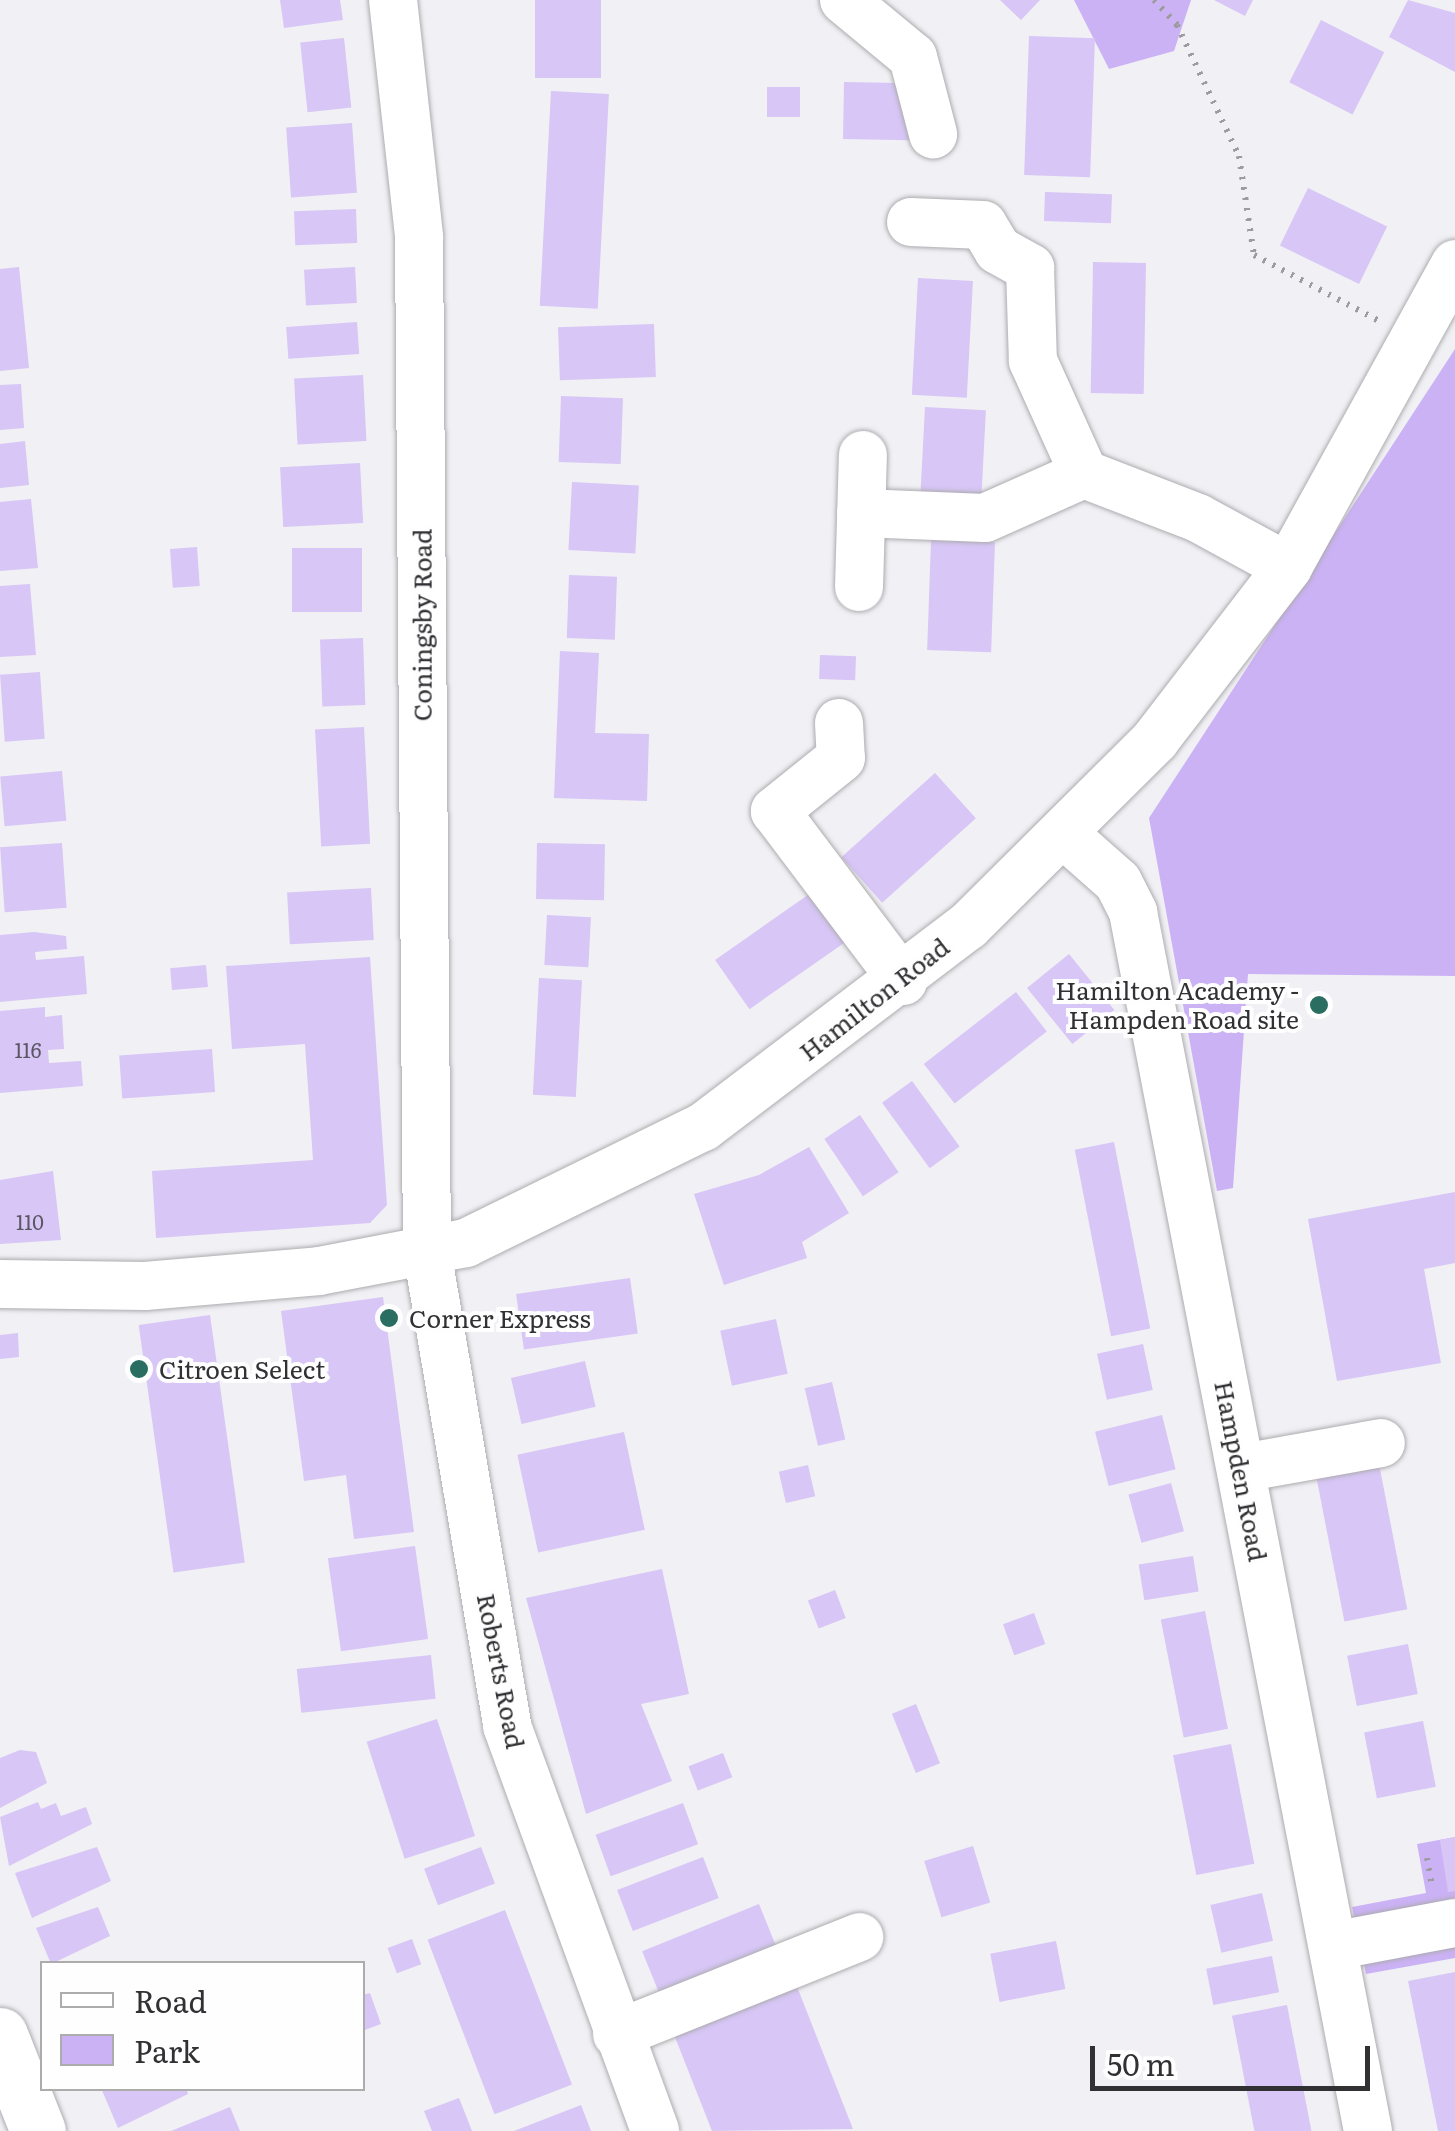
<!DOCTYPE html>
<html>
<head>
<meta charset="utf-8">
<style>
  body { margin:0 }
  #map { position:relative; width:1455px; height:2131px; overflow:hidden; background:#f1f0f4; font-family:Literata,serif }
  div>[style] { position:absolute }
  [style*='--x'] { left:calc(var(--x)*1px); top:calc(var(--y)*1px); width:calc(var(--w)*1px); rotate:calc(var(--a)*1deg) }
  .green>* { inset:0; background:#cbb2f5 }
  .building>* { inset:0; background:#d7c6f6; transform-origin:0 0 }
  .path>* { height:6px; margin-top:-3px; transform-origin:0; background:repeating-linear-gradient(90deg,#9c9b9e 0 2.5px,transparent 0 10.5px) }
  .roads { filter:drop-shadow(0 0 2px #adacb0) drop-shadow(0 0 2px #adacb0) }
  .minor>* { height:48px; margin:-24px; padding:0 24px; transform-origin:24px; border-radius:24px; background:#fff }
  .major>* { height:55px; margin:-27.5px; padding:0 27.5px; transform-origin:27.5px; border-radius:27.5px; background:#fff }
  .dots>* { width:28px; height:28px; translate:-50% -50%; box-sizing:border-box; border:5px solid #fefeff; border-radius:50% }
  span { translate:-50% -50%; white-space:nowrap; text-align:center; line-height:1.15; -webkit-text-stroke:8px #fefeff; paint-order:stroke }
  .number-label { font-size:20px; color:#5a5663 }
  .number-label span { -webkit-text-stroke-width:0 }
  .street-label { font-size:25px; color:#313032 }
  .poi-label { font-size:25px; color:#313032 }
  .right { translate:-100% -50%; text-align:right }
  .left { translate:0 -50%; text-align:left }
  .legend { position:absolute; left:40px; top:1961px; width:325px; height:130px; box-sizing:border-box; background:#fefeff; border:2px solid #acacad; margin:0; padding:12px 18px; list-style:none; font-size:30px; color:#313032 }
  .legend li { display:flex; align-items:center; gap:20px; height:50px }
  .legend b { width:50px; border:2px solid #acacad }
  .scale { position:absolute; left:1090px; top:2046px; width:280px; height:45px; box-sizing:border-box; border:5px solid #313032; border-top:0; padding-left:12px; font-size:30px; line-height:35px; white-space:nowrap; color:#313032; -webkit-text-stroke:8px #fefeff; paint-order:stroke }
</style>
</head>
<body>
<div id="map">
  <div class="green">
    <i style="clip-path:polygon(1074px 0,1191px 0,1174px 51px,1109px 69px)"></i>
    <i style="clip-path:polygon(1455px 349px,1455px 976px,1248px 974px,1233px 1188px,1217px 1191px,1149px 818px)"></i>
    <i style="clip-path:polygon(1455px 1837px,1455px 1958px,1366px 1974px,1352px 1907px,1426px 1893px,1417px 1844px)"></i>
  </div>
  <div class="building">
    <i style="clip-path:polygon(280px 0,340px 0,343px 20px,284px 28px)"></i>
    <i style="left:535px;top:0;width:66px;height:78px"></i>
    <i style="clip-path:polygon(1000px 0,1040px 0,1021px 20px)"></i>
    <i style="clip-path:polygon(1214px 0,1253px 0,1245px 16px)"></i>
    <i style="clip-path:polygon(1408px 0,1455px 13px,1455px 72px,1389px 37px)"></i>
    <i style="left:1321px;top:20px;width:71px;height:70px;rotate:27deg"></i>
    <i style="left:1029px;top:36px;width:66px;height:139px;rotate:2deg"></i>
    <i style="left:344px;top:38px;width:70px;height:44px;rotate:84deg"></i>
    <i style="left:844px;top:82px;width:80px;height:57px;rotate:1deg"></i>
    <i style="left:767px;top:87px;width:33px;height:30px"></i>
    <i style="left:551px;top:91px;width:58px;height:215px;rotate:3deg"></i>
    <i style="left:352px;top:123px;width:70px;height:66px;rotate:86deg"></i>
    <i style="left:1308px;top:188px;width:88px;height:64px;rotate:26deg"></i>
    <i style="left:1045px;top:192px;width:67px;height:29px;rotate:2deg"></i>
    <i style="left:356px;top:209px;width:34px;height:62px;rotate:88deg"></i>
    <i style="left:1093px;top:262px;width:53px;height:131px;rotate:1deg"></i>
    <i style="clip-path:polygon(19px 267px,29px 368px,0 371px,0 269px)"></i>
    <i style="left:355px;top:267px;width:36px;height:51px;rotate:87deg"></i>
    <i style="left:918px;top:278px;width:55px;height:117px;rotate:3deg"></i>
    <i style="left:357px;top:322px;width:32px;height:71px;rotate:86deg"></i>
    <i style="left:654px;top:324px;width:53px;height:96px;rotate:88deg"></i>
    <i style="left:363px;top:375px;width:66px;height:69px;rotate:87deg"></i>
    <i style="clip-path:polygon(21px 384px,24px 428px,0 430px,0 385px)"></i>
    <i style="left:561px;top:396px;width:62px;height:66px;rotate:2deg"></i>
    <i style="left:925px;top:407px;width:61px;height:87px;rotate:3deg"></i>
    <i style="clip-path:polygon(25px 441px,29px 485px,0 488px,0 444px)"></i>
    <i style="left:360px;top:463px;width:60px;height:80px;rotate:87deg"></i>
    <i style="left:572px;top:482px;width:67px;height:68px;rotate:3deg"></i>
    <i style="clip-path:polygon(31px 499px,38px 568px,0 571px,0 502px)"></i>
    <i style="left:931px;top:540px;width:64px;height:110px;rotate:2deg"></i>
    <i style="left:197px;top:547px;width:39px;height:27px;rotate:86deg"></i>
    <i style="left:362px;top:548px;width:64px;height:70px;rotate:90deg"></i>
    <i style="left:569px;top:575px;width:48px;height:63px;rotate:2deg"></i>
    <i style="clip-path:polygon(30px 584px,36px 655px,0 657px,0 586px)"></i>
    <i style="left:363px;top:638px;width:67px;height:43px;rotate:88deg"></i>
    <i style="clip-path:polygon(560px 651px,599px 653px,595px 733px,649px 734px,647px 801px,554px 798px)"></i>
    <i style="left:820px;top:655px;width:36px;height:24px;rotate:2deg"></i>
    <i style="left:40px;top:672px;width:67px;height:40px;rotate:86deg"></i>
    <i style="left:364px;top:727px;width:117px;height:49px;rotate:87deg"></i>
    <i style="left:62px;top:771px;width:50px;height:62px;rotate:85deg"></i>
    <i style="left:935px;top:773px;width:61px;height:126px;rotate:48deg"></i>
    <i style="left:62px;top:843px;width:65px;height:62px;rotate:86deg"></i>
    <i style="left:537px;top:843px;width:68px;height:56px;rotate:1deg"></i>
    <i style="left:371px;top:888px;width:52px;height:84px;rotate:87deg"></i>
    <i style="left:815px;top:890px;width:60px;height:122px;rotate:55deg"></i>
    <i style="left:547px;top:915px;width:44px;height:50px;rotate:3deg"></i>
    <i style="clip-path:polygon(34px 932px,66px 936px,67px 949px,35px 952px,36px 960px,84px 956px,87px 994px,0 1002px,0 935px)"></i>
    <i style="left:1069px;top:954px;width:72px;height:54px;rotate:51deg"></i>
    <i style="clip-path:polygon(370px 957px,387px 1205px,370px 1223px,156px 1238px,152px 1171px,313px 1160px,305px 1044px,232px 1049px,226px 966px)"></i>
    <i style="left:206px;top:965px;width:22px;height:36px;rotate:85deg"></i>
    <i style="left:539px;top:978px;width:43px;height:117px;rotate:3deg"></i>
    <i style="left:1016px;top:992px;width:50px;height:117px;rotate:52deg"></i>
    <i style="clip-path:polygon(45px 1007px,45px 1017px,62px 1015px,64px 1049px,48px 1050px,49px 1063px,81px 1061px,83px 1086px,0 1093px,0 1011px)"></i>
    <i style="left:212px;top:1049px;width:43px;height:93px;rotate:86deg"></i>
    <i style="left:912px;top:1081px;width:81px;height:37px;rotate:54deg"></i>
    <i style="left:860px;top:1115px;width:69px;height:43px;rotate:56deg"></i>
    <i style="left:1114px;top:1142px;width:190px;height:40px;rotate:79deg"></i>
    <i style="clip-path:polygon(809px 1147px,849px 1213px,802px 1242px,807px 1258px,724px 1285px,694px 1194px,759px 1175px)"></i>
    <i style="clip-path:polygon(53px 1171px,61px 1240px,0 1244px,0 1180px)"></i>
    <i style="clip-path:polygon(1455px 1192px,1455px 1263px,1424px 1269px,1441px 1363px,1337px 1381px,1308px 1219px)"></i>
    <i style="left:630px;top:1278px;width:56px;height:115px;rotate:82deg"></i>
    <i style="clip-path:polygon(383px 1297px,414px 1532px,354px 1539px,346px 1475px,304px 1481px,281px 1311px)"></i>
    <i style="left:210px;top:1315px;width:250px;height:72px;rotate:82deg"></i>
    <i style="left:776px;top:1319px;width:56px;height:57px;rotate:78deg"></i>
    <i style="clip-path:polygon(18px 1333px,19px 1357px,0 1359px,0 1335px)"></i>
    <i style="left:1143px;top:1344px;width:47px;height:47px;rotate:78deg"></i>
    <i style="left:585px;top:1361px;width:47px;height:76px;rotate:77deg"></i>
    <i style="left:832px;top:1382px;width:59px;height:28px;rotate:77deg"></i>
    <i style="left:1162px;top:1415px;width:56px;height:69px;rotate:76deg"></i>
    <i style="left:624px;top:1432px;width:100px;height:109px;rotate:78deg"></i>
    <i style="left:1379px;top:1464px;width:148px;height:64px;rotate:79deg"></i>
    <i style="left:808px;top:1465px;width:32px;height:30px;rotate:77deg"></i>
    <i style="left:1171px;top:1483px;width:50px;height:44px;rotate:75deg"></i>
    <i style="left:415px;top:1546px;width:94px;height:88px;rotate:82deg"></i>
    <i style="left:1193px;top:1556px;width:36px;height:55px;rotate:81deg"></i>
    <i style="clip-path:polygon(662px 1569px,689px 1694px,641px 1704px,672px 1781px,586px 1814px,526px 1598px)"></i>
    <i style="left:835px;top:1590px;width:30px;height:29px;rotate:69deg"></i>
    <i style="left:1205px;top:1611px;width:120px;height:45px;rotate:79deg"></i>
    <i style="left:1034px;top:1613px;width:33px;height:33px;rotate:70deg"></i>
    <i style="left:1408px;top:1644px;width:51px;height:62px;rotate:79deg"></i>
    <i style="left:431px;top:1655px;width:44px;height:135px;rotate:84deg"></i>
    <i style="left:916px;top:1704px;width:64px;height:26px;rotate:68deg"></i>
    <i style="left:437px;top:1719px;width:123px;height:74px;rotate:72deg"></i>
    <i style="left:1423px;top:1721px;width:67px;height:60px;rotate:79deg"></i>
    <i style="left:1231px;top:1744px;width:122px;height:59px;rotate:79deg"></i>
    <i style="clip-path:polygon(20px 1750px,36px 1752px,47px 1783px,0 1808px,0 1758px)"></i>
    <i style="left:723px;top:1753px;width:26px;height:37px;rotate:69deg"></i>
    <i style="clip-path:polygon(38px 1802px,41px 1809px,56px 1803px,61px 1816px,86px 1807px,92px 1824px,9px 1866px,0 1817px)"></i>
    <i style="left:683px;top:1803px;width:44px;height:93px;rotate:70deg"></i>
    <i style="clip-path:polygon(1455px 1837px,1455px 1891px,1448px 1892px,1440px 1840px)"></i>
    <i style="left:973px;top:1846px;width:59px;height:51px;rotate:73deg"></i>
    <i style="clip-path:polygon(97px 1847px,111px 1881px,32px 1918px,15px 1873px)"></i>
    <i style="left:481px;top:1847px;width:39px;height:61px;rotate:69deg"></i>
    <i style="left:703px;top:1857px;width:44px;height:92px;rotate:69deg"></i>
    <i style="left:1262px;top:1893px;width:49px;height:53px;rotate:77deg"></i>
    <i style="left:759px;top:1904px;width:57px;height:126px;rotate:68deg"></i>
    <i style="clip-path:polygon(98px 1907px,110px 1936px,51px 1964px,36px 1928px)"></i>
    <i style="left:505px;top:1910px;width:187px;height:83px;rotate:69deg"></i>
    <i style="left:412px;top:1939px;width:27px;height:26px;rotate:70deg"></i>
    <i style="left:1056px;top:1941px;width:49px;height:67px;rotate:79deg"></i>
    <i style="left:1272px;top:1956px;width:37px;height:67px;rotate:79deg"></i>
    <i style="clip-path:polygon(1455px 1972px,1455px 2131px,1438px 2131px,1408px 1981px)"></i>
    <i style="clip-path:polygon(794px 1979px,853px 2129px,712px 2131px,671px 2027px)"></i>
    <i style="clip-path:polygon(370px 1993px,381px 2024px,362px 2031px,362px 1995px)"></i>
    <i style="left:1287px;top:2005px;width:128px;height:56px;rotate:79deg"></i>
    <i style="clip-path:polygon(101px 2088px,186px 2088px,188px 2094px,118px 2128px)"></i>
    <i style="clip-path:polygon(459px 2098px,472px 2131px,432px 2131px,424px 2111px)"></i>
    <i style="clip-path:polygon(581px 2105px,591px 2131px,514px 2131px)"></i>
    <i style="clip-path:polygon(230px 2107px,240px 2131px,171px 2131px)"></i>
  </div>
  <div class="path">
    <i style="--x:1154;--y:0;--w:34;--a:47"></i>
    <i style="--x:1177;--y:25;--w:145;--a:64.7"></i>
    <i style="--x:1239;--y:156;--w:100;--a:81.4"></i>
    <i style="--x:1254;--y:255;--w:141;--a:27.8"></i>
    <i style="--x:1427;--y:1858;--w:28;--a:80"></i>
  </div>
  <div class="roads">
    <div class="minor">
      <i style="--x:393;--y:0;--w:238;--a:83.7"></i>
      <i style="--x:419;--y:237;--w:1014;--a:89.55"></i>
      <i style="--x:427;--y:1251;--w:482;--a:80.4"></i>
      <i style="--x:507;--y:1726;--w:431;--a:69.9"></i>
      <i style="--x:844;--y:0;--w:89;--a:39.6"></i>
      <i style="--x:913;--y:57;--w:80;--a:75.4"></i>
      <i style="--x:911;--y:222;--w:72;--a:2.4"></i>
      <i style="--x:983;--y:225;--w:29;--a:59"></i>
      <i style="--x:998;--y:250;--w:37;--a:29"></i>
      <i style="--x:1030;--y:268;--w:93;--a:88.2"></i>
      <i style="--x:1033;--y:361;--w:124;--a:65.7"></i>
      <i style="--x:1084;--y:474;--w:122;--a:21.1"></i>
      <i style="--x:1198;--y:518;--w:102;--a:28.6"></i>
      <i style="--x:861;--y:513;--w:124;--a:2.3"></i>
      <i style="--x:985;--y:518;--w:108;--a:-24"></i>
      <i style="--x:859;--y:587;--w:132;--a:-88.3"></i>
      <i style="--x:839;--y:723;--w:35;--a:87"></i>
      <i style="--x:841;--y:758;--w:85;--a:141.2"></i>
      <i style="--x:775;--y:811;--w:213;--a:53"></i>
      <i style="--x:1066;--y:836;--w:69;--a:41.5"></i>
      <i style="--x:1118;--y:882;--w:34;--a:63"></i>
      <i style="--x:1133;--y:912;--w:1241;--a:79.09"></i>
      <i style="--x:0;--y:1284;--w:145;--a:0.8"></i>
      <i style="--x:145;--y:1286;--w:175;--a:-4.9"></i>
      <i style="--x:319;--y:1271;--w:150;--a:-10.8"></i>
      <i style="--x:466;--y:1243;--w:264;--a:-26.1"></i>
      <i style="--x:703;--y:1127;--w:333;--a:-37.2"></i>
      <i style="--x:968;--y:926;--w:264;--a:-44.8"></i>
      <i style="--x:1155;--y:740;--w:218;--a:-52.4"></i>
      <i style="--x:1288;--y:567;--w:346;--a:-61.1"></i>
      <i style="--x:1242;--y:1468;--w:141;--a:-10.2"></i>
      <i style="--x:1333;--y:1946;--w:124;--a:-10.7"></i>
      <i style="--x:617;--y:2034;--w:261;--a:-21.8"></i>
    </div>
    <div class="major">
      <i style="--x:0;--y:2035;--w:103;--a:68.4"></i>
    </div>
  </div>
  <div class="dots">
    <i style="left:1319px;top:1005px;background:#2a6e61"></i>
    <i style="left:389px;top:1318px;background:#2a6e61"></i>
    <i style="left:139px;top:1369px;background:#2a6e61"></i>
  </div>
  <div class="number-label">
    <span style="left:28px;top:1049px">116</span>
    <span style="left:30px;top:1221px">110</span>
  </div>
  <div class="street-label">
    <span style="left:422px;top:625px;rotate:-90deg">Coningsby Road</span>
    <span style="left:874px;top:999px;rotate:-38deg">Hamilton Road</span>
    <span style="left:1241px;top:1471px;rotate:79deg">Hampden Road</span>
    <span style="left:501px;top:1671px;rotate:79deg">Roberts Road</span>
  </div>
  <div class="poi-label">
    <span class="right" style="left:1299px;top:1005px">Hamilton Academy -<br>Hampden Road site</span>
    <span class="left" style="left:409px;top:1318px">Corner Express</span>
    <span class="left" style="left:159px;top:1369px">Citroen Select</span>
  </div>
  <ul class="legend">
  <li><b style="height:12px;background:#fff"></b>Road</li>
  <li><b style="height:28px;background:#cbb2f5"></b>Park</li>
  </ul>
  <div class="scale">50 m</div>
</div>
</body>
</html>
